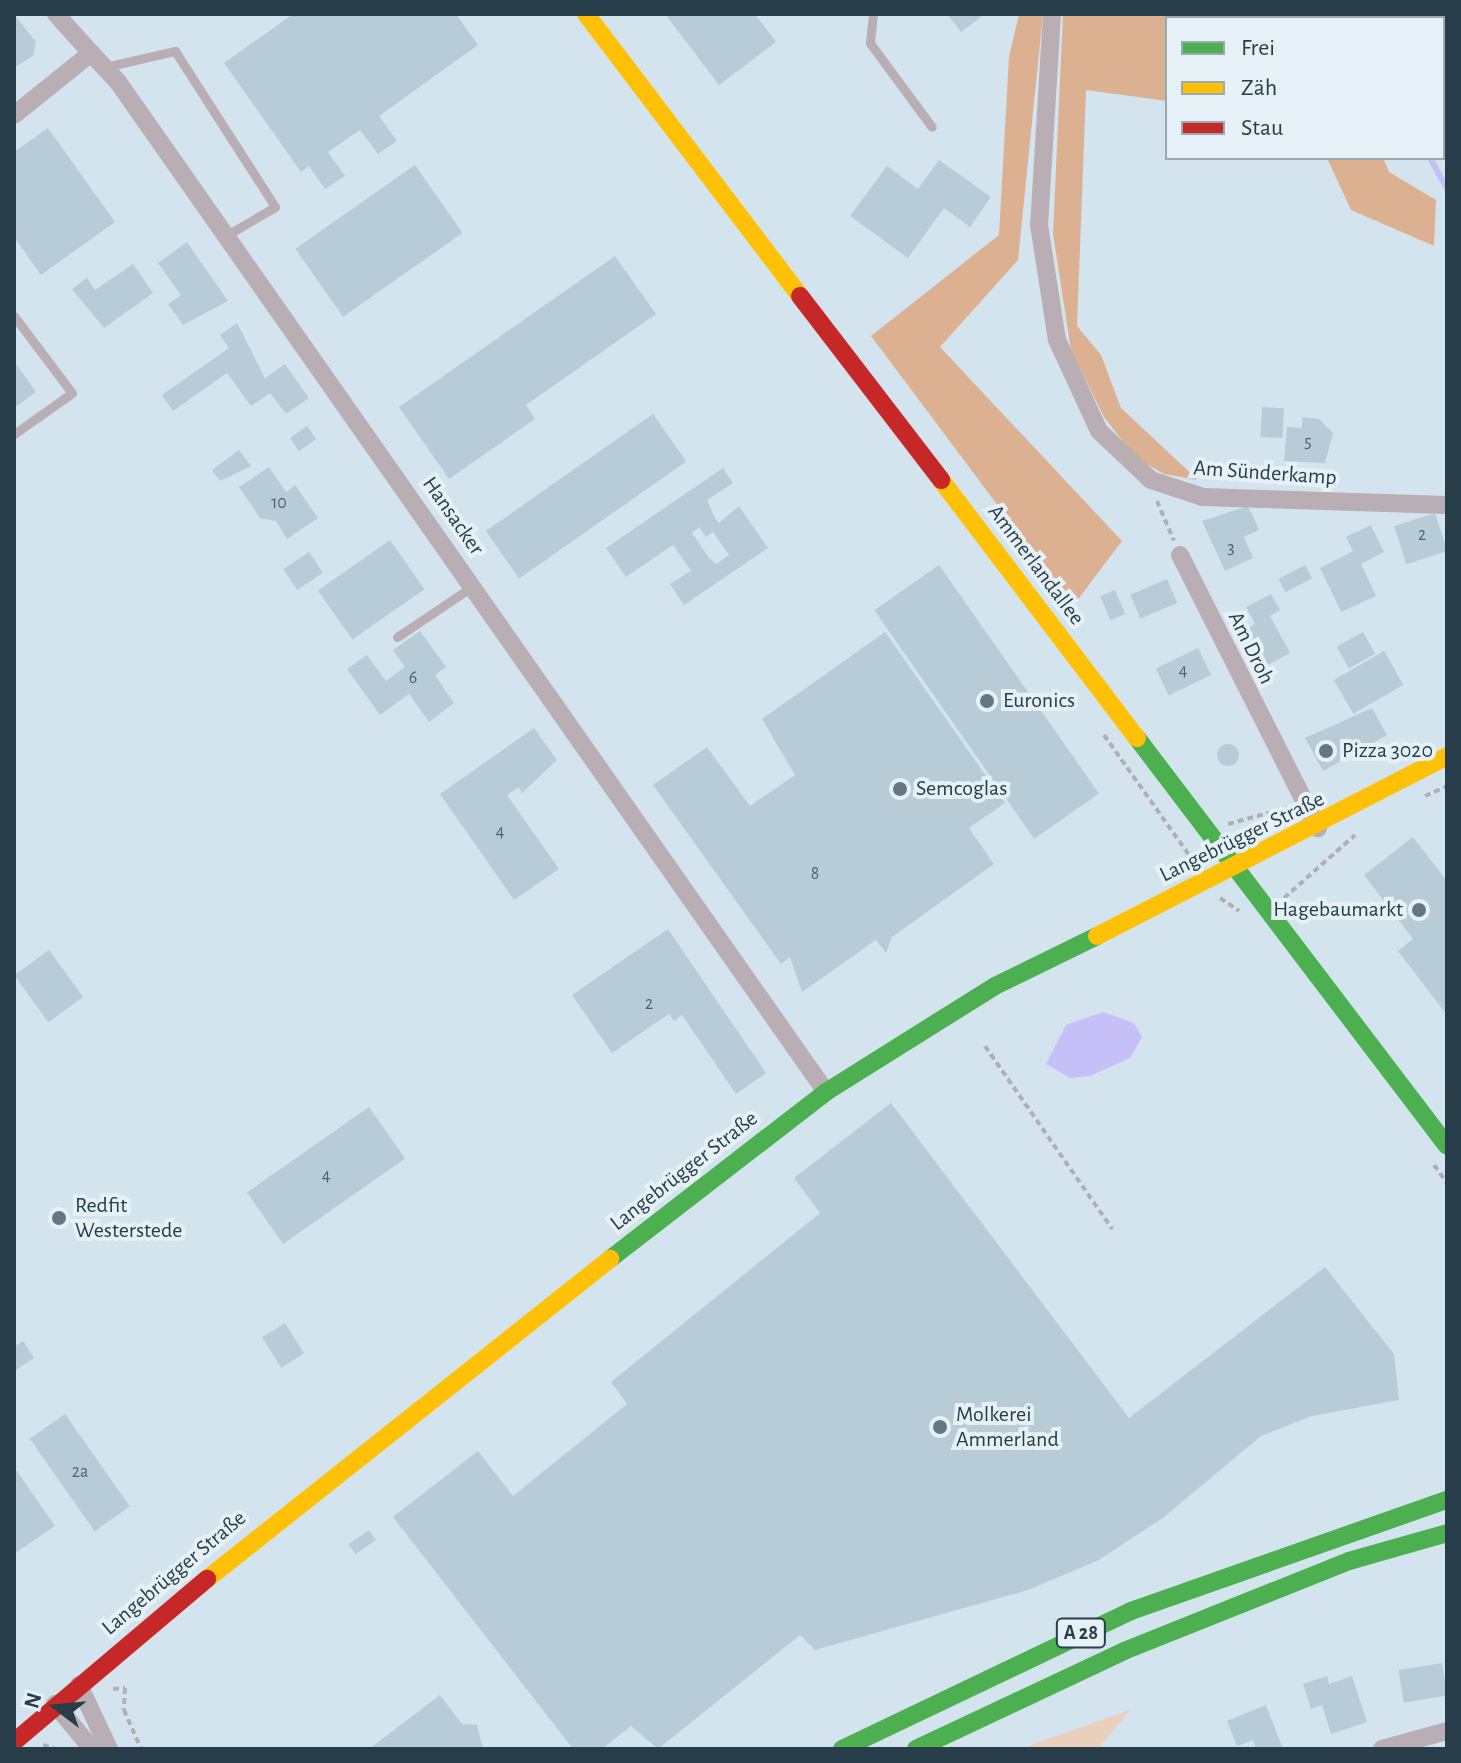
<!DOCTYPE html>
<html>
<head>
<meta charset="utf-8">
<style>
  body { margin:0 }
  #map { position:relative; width:1461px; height:1763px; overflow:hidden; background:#d3e4ef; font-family:"Alegreya Sans",sans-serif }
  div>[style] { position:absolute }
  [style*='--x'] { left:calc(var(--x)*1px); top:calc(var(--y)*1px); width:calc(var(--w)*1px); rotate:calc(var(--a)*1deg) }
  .green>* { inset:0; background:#eacfbc }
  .forest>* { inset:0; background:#dbb192 }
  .water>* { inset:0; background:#c7bff8 }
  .stream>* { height:6px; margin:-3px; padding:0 3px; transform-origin:3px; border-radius:3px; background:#c7bff8 }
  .building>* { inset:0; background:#b8ccd8; transform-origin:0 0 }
  .round { border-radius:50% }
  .path>* { height:4px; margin-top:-2px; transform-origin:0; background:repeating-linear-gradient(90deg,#b1aeb5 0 6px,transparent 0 10px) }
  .lane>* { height:9px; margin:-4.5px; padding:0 4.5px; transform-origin:4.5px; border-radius:4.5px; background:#baaeb5 }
  .street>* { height:18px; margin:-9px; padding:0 9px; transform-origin:9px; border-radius:9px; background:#baaeb5 }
  .fast>* { height:18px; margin:-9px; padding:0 9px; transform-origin:9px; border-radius:9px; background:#4caf50 }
  .slow>* { height:18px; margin:-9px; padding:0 9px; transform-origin:9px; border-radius:9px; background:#ffc107 }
  .jam>* { height:18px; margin:-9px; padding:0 9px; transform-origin:9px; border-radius:9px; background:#c62828 }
  .dots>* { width:22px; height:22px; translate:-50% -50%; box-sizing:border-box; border:4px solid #e6f1f7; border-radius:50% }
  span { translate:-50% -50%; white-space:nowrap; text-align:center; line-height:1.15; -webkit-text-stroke:8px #e6f1f7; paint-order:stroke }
  .number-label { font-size:18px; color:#4e6370 }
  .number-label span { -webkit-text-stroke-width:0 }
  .shield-label span { padding:2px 6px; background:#e6f1f7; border:2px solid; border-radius:6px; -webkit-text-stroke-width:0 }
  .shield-label { font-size:20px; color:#273d4a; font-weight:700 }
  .street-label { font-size:22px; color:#273d4a }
  .poi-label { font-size:22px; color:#273d4a }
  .left { translate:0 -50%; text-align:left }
  .right { translate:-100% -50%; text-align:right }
  .frame { position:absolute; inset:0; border:16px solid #273d4a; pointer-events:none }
  .legend { position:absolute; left:1165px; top:16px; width:280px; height:144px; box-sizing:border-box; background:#e6f1f7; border:2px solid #9aa9b2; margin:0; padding:10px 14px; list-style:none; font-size:24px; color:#273d4a }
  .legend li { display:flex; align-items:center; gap:16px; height:40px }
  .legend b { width:40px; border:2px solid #9aa9b2 }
  .north { position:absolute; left:16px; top:1667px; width:80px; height:80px; -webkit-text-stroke:6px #e6f1f7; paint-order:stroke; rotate:286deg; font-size:22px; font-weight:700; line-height:32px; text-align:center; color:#273d4a }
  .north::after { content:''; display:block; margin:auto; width:28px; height:36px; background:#273d4a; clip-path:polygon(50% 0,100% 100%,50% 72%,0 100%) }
</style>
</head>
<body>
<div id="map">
  <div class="green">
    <i style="clip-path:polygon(1359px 14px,1447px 14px,1447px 167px,1443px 18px)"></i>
    <i style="clip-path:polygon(1130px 1710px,1098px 1749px,1023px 1749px,1036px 1743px)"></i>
  </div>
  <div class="forest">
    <i style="clip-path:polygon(1019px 14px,1043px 14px,1018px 260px,940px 347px,1122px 541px,1073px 606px,871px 336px,999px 235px,1009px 57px)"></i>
    <i style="clip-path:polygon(1063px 14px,1207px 14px,1167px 18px,1167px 101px,1086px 90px,1077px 326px,1101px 355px,1121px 408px,1198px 480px,1164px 474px,1135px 457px,1104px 417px,1071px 350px,1053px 234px)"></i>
    <i style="clip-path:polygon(1327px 158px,1383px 158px,1389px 172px,1436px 200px,1434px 246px,1351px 210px)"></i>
  </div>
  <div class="water">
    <i style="clip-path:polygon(1103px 1012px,1134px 1023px,1142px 1037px,1130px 1058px,1090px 1076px,1070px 1078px,1046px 1064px,1066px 1025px)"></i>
  </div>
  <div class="stream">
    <i style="--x:1349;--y:14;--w:5;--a:53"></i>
    <i style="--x:1430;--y:158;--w:35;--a:61"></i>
  </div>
  <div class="building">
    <i style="clip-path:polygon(14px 14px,36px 42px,33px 56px,14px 68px)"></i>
    <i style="clip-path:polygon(293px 14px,456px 14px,478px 45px,379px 116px,397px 141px,378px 154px,360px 130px,328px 152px,345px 176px,325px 189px,309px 166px,301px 172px,224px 63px)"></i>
    <i style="clip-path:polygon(665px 14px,755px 14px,776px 42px,719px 85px)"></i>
    <i style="clip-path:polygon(947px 14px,985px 14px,961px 32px)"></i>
    <i style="clip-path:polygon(48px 128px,115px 222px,41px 275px,14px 237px,14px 152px)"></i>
    <i style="clip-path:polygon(939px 160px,991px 197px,970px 227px,944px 208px,908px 258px,850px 216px,887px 166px,918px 189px)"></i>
    <i style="left:415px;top:165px;width:83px;height:146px;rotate:55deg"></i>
    <i style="clip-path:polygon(187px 242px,228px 301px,183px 325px,168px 304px,181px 295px,158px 263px)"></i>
    <i style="clip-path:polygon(615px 256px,656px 314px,526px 405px,535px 419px,449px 479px,399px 407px)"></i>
    <i style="clip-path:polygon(133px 264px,153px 293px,104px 328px,72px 289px,87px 278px,95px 290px)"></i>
    <i style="clip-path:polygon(237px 323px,265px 378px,285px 364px,309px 398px,286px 414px,270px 393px,251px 406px,227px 373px,173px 411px,162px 395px,229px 348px,220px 335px)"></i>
    <i style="clip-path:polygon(14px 361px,36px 392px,14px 408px)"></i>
    <i style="left:1262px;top:407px;width:22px;height:30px;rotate:3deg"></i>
    <i style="left:653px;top:414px;width:58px;height:204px;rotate:55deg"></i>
    <i style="clip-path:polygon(1302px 417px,1319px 419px,1333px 433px,1325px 463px,1284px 461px,1287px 427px,1302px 428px)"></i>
    <i style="left:307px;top:426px;width:16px;height:21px;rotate:55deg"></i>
    <i style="clip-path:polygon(239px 450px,251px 466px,220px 481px,212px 470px)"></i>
    <i style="clip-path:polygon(269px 467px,286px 492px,295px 485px,318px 518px,287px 539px,276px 521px,260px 518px,239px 487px)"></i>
    <i style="clip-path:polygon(evenodd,723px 468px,733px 483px,707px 500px,715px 518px,719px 523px,739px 506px,768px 548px,684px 605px,670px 584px,691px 571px,673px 545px,626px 577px,606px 548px,723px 468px,699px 527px,706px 537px,713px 532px,729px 555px,716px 564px,709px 558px,692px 533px,699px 527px)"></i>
    <i style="clip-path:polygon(1248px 506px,1259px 530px,1244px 537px,1253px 558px,1225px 571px,1202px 521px)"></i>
    <i style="left:1435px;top:513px;width:40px;height:43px;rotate:72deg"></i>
    <i style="clip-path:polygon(1371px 525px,1384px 552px,1361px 564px,1376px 596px,1341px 612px,1320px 568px,1353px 551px,1346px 537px)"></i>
    <i style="left:390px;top:540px;width:60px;height:88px;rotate:55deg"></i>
    <i style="left:309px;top:552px;width:25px;height:31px;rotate:56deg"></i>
    <i style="left:939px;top:565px;width:279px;height:79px;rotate:55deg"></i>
    <i style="left:1305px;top:565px;width:15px;height:30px;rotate:62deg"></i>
    <i style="left:1167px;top:579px;width:26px;height:40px;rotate:67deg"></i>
    <i style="left:1115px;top:590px;width:26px;height:16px;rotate:67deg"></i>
    <i style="clip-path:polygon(1271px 594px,1280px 610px,1270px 616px,1290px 653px,1264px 667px,1244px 630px,1255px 624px,1246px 607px)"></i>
    <i style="clip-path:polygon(420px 631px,446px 667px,435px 675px,454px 703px,429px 722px,409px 694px,380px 715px,347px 669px,367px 655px,386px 681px,405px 667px,393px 650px)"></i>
    <i style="clip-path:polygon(885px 632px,1005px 803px,969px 828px,994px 864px,892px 937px,886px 953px,876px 940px,802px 992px,790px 957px,781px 964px,653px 785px,707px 747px,750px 806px,795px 775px,762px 719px)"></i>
    <i style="left:1363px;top:632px;width:25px;height:30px;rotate:61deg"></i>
    <i style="left:1198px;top:648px;width:30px;height:47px;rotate:64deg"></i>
    <i style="left:1384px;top:651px;width:39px;height:58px;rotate:60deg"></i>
    <i style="clip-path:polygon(1372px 708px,1387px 735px,1323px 771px,1305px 738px)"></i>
    <i style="clip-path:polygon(534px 728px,557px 760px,522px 793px,519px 787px,507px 795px,559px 869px,514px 900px,440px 794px)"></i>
    <i class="round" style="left:1217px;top:744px;width:22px;height:22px"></i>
    <i style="clip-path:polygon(1413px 837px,1447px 881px,1447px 1015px,1398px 951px,1413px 939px,1364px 875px)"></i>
    <i style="clip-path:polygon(668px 929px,766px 1073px,736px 1094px,682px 1015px,674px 1021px,669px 1014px,612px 1053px,572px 995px)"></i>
    <i style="left:49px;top:950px;width:58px;height:43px;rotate:54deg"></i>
    <i style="clip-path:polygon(891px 1103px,1129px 1418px,1325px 1267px,1394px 1354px,1399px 1400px,1312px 1416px,1261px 1436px,1164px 1517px,1099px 1560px,1028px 1590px,815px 1650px,800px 1635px,658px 1749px,631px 1726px,602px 1749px,573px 1749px,393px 1517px,478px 1451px,513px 1496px,627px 1404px,611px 1382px,820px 1213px,794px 1178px)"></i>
    <i style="left:369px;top:1107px;width:63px;height:149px;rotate:55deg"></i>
    <i style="left:285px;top:1323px;width:36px;height:27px;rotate:58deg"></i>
    <i style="clip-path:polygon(23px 1341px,34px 1358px,16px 1370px,14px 1347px)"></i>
    <i style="left:65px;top:1414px;width:113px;height:43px;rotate:55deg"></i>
    <i style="clip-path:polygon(14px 1467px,55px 1526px,14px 1554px)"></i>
    <i style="left:369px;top:1530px;width:12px;height:25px;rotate:55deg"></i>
    <i style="left:1442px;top:1663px;width:33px;height:44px;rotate:81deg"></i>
    <i style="clip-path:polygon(1327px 1676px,1329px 1684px,1352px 1676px,1367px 1722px,1331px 1734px,1322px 1705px,1311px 1709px,1303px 1684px)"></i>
    <i style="clip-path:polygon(440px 1695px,462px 1724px,477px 1725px,483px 1749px,369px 1749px)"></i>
    <i style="clip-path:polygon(1266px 1705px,1283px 1749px,1256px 1749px,1253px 1740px,1237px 1746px,1227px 1721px)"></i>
  </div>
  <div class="path">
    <i style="--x:1157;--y:501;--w:43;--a:67"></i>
    <i style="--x:1104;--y:735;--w:159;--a:54.7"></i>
    <i style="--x:1425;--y:796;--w:24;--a:-24"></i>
    <i style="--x:1228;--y:824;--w:61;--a:-15.2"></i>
    <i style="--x:1220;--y:898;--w:23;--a:34"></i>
    <i style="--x:1284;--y:898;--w:95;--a:-41.6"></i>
    <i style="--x:985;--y:1046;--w:223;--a:55.2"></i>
    <i style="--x:1434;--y:1165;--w:22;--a:54"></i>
    <i style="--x:113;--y:1689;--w:12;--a:-5"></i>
    <i style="--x:125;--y:1688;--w:22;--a:93"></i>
    <i style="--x:124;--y:1710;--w:43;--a:66.4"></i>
    <i style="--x:43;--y:1745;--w:13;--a:18"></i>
  </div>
  <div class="lane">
    <i style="--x:873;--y:14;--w:29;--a:96"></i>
    <i style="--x:870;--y:43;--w:104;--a:53.6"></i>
    <i style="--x:105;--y:67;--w:72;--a:-12.9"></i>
    <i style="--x:175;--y:51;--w:185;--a:57.3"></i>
    <i style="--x:275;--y:207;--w:56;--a:149.7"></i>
    <i style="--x:14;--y:316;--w:96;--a:53"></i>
    <i style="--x:72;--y:393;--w:71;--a:144.7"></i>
    <i style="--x:397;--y:637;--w:92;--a:-33.9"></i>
  </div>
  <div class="street">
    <i style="--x:56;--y:14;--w:52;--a:48.1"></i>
    <i style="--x:1052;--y:14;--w:211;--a:93.5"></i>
    <i style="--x:1039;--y:225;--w:116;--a:81.1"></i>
    <i style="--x:1057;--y:340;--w:100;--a:65.2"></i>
    <i style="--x:1099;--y:431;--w:71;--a:43.3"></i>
    <i style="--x:1151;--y:480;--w:55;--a:18.1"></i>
    <i style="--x:1203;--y:497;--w:244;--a:1.9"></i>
    <i style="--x:14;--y:115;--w:99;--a:-38.8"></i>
    <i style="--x:91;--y:53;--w:40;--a:47"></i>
    <i style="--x:118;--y:82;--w:1233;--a:54.97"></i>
    <i style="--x:1180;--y:555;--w:306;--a:63.2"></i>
    <i style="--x:79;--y:1685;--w:71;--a:64.9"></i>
    <i style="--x:55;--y:1704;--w:58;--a:50.6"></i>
    <i style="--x:1382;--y:1749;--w:67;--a:-15.5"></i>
  </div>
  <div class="fast">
    <i style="--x:1137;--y:738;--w:512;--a:52.77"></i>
    <i style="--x:610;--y:1259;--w:273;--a:-37.7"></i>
    <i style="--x:826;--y:1092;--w:199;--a:-32.1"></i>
    <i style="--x:995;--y:986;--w:114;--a:-26.1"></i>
    <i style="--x:842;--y:1749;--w:320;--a:-25.5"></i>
    <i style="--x:1131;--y:1611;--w:335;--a:-19.4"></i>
    <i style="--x:916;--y:1749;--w:230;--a:-25.2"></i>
    <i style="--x:1124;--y:1651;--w:242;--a:-21.8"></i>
    <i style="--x:1349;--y:1561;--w:102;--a:-15.9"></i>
  </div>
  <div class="slow">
    <i style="--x:586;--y:14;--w:354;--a:52.8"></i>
    <i style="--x:941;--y:480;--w:324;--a:52.8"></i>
    <i style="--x:1097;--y:936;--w:394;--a:-27.2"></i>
    <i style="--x:207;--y:1579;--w:515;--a:-38.45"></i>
  </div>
  <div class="jam">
    <i style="--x:800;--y:296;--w:232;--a:52.5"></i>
    <i style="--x:14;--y:1742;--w:253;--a:-40.2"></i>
  </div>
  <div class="dots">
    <i style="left:987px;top:701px;background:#637784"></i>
    <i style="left:1326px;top:751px;background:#637784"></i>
    <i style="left:900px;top:789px;background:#637784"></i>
    <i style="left:1419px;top:910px;background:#637784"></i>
    <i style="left:59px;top:1218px;background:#637784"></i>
    <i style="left:940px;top:1427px;background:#637784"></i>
  </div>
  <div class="number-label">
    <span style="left:1308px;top:442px">5</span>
    <span style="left:279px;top:503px">10</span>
    <span style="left:1422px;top:535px">2</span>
    <span style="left:1231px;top:548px">3</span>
    <span style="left:1183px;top:671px">4</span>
    <span style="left:413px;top:678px">6</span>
    <span style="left:500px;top:832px">4</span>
    <span style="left:815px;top:874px">8</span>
    <span style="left:649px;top:1004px">2</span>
    <span style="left:326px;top:1176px">4</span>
    <span style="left:80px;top:1472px">2a</span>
  </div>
  <div class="shield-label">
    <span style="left:1081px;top:1633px">A 28</span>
  </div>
  <div class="street-label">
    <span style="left:1265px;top:473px;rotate:4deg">Am Sünderkamp</span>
    <span style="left:453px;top:516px;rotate:55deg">Hansacker</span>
    <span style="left:1036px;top:565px;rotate:53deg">Ammerlandallee</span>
    <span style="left:1251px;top:648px;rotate:64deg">Am Droh</span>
    <span style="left:1242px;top:837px;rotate:-26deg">Langebrügger Straße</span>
    <span style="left:684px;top:1171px;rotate:-38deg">Langebrügger Straße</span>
    <span style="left:174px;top:1573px;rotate:-40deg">Langebrügger Straße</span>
  </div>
  <div class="poi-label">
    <span class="left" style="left:1003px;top:701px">Euronics</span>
    <span class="left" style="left:1342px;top:751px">Pizza 3020</span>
    <span class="left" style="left:916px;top:789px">Semcoglas</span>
    <span class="right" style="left:1403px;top:910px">Hagebaumarkt</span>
    <span class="left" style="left:75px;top:1218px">Redfit<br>Westerstede</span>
    <span class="left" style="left:956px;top:1427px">Molkerei<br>Ammerland</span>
  </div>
  <div class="frame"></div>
  <ul class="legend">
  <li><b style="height:10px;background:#4caf50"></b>Frei</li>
  <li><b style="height:10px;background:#ffc107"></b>Zäh</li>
  <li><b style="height:10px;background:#c62828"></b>Stau</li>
  </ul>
  <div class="north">N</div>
</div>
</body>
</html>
